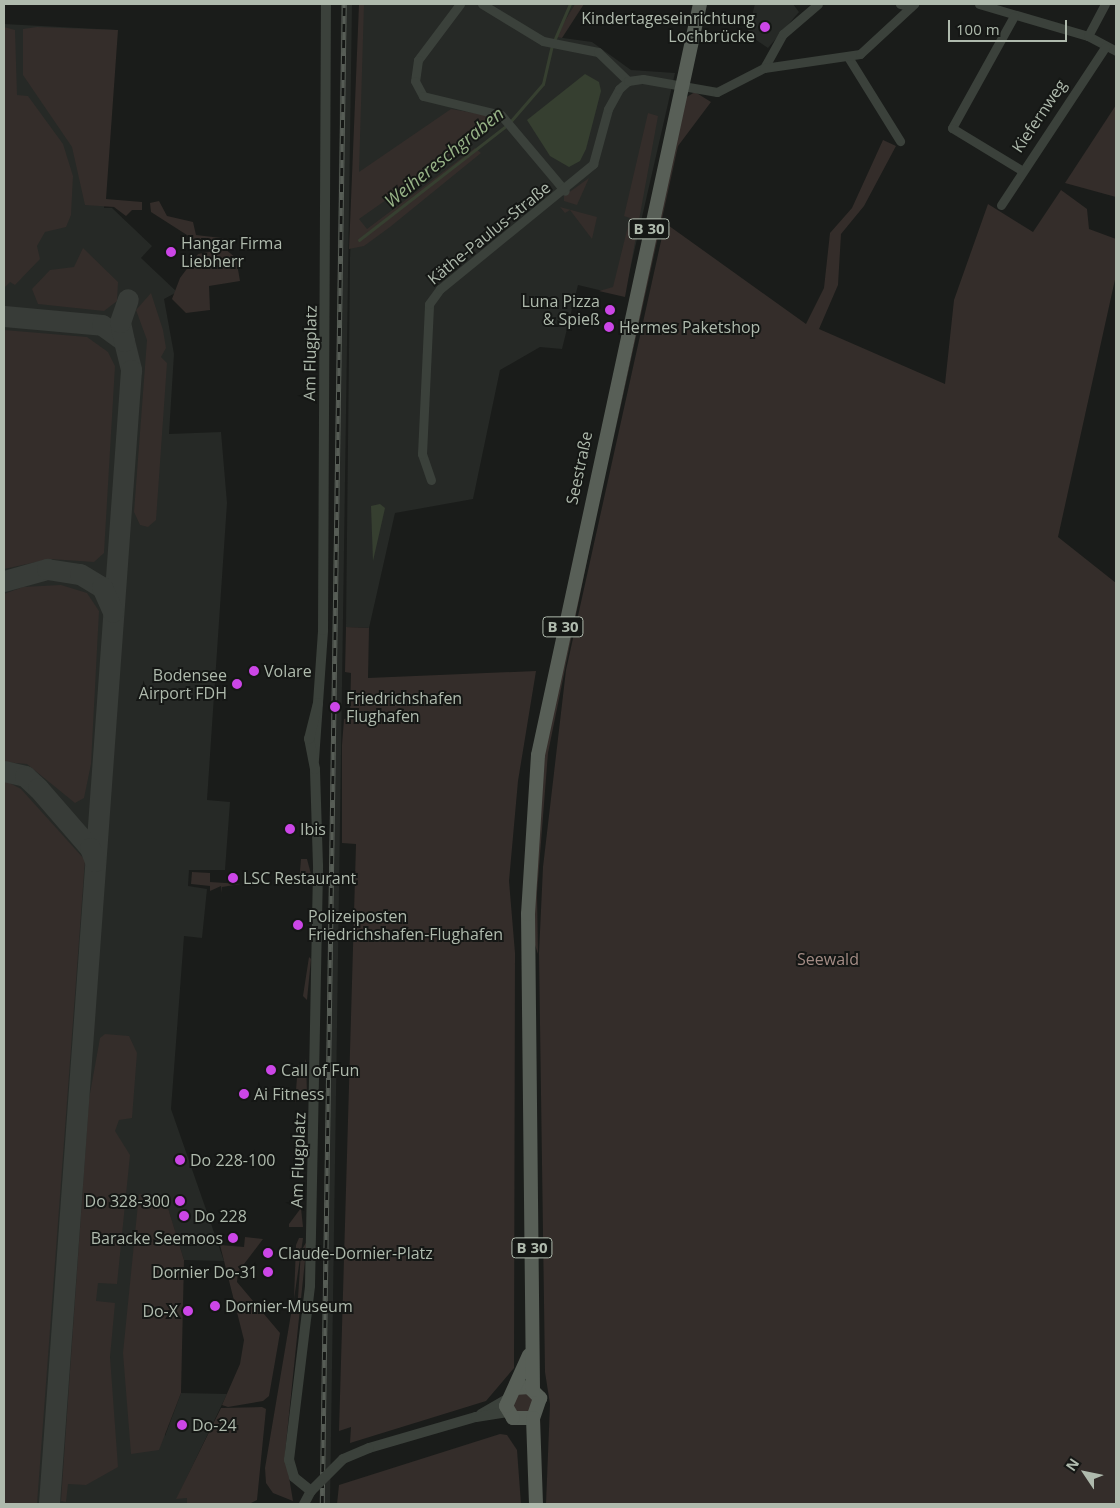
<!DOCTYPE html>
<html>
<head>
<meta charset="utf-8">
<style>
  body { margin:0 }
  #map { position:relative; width:1120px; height:1508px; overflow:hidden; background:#1a1c1a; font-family:"Open Sans",sans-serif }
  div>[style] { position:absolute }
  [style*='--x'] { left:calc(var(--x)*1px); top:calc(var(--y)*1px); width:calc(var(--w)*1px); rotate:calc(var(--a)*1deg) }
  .built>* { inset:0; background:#262926 }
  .green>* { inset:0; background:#342d2a }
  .water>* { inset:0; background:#363f30 }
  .stream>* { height:2.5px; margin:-1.25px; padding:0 1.25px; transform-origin:1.25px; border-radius:1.25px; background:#363f30 }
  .taxiway>* { height:21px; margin:-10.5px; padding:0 10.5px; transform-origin:10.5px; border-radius:10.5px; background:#383c38 }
  .minor>* { height:9px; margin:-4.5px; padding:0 4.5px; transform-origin:4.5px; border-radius:4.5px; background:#3b413b }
  .tertiary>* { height:10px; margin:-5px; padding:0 5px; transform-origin:5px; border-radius:5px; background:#3b413b }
  .primary>* { height:14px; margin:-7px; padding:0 7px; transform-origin:7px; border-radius:7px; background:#585f57 }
  .rail>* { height:4.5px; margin-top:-2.25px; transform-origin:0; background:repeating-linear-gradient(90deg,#151715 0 8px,#575d56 0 16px); box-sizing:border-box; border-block:1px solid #575d56 }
  .tertiary-bridge>* { height:10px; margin:-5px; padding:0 5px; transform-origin:5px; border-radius:5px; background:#3b413b }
  .dots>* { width:14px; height:14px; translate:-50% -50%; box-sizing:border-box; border:2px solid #151715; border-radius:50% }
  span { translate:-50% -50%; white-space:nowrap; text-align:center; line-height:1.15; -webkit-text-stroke:4px #151715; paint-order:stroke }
  .shield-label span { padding:1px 4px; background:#151715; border:1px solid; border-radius:4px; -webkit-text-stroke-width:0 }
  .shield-label { font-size:15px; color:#afbaad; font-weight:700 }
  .poi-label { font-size:16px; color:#afbaad }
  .right { translate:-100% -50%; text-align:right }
  .left { translate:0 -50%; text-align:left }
  .street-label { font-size:16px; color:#afbaad }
  .park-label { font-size:16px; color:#a48c85 }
  .water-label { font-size:18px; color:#97b387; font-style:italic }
  .frame { position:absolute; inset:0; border:5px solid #afbaad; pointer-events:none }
  .north { position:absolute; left:1060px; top:1448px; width:50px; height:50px; -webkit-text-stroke:4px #151715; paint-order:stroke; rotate:304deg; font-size:14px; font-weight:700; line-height:20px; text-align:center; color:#afbaad }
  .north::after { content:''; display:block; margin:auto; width:18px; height:22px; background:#afbaad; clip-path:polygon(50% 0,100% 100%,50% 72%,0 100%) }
  .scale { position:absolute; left:948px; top:20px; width:119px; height:22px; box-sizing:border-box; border:2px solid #afbaad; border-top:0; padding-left:6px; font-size:15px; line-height:18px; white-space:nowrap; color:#afbaad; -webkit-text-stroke:4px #151715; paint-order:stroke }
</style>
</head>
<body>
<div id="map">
  <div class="built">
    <i style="clip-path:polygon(341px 4px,352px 4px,330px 1504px,321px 1504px)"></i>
    <i style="clip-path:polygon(360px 4px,575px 4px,556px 37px,592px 42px,631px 70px,675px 73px,624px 296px,578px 285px,562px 349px,540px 347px,500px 370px,473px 499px,395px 513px,369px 628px,346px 627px,350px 258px)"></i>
    <i style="clip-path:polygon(755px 4px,793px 4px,799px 12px,768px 48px,747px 34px)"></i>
    <i style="clip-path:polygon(4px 24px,117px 30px,104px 208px,112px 208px,152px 246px,141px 258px,177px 292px,164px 299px,174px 354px,169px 434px,221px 432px,227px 503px,207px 800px,230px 802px,225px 870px,189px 870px,188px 886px,207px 889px,202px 938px,184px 936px,171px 1109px,224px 1261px,184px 1260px,165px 1199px,165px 1436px,181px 1393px,227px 1394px,177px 1498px,187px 1498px,187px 1504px,4px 1504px)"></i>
  </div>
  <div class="green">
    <i style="clip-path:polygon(359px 4px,364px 4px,359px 172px,451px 109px,491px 116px,457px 150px,359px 219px,367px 229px,475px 148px,481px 153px,390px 227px,364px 246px,349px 249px)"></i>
    <i style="clip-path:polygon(575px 4px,584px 4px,562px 38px,555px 37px)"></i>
    <i style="clip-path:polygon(4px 27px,15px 30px,17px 95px,28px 96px,63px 144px,73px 176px,71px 215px,66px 227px,45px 232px,37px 246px,40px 259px,15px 285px,10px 282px,4px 288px)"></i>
    <i style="clip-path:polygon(37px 27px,118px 30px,106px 199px,142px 202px,142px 210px,132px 210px,126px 216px,114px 207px,85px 205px,72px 147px,23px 75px,23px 29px)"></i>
    <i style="clip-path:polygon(695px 92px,711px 102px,678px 146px,612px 446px,685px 98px)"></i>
    <i style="clip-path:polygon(1116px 105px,1116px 197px,1065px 183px)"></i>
    <i style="clip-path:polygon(648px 113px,658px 116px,625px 297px,599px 291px,613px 287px,630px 218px,624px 216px)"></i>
    <i style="clip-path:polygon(883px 140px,896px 146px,864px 206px,841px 234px,838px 285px,819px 329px,945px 384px,954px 300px,988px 204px,1033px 232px,1061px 190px,1087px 209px,1089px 229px,1116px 239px,1116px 275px,1058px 537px,1116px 583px,1116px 1504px,546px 1504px,550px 1404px,545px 1372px,539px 953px,543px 867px,566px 670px,665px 223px,806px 324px,824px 288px,830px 233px,852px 208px)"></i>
    <i style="clip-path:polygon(589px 178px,577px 205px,564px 201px,564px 196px)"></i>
    <i style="clip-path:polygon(159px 201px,167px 216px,193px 222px,196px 235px,230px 239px,227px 244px,201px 244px,151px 212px,150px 203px)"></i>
    <i style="clip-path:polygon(560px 207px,597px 217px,592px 239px,570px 210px,565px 213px)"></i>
    <i style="clip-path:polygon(83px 248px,118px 282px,117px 301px,104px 311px,38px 304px,32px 289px,50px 270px,74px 267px)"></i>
    <i style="clip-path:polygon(225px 249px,236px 258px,240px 281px,209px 286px,210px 310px,186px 313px,172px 299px,180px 278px,198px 254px)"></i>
    <i style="clip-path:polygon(151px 293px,163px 330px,166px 348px,161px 357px,167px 363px,156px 520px,148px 527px,140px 525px,134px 512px,147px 340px,136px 310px)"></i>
    <i style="clip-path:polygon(4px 330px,87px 337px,108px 352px,115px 366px,104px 553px,94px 562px,50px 559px,4px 569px)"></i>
    <i style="clip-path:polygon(609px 452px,548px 753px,537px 893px,538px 954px,533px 939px,542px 766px)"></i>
    <i style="clip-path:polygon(61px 585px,87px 593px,99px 611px,91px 764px,84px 798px,75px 803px,27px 764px,4px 762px,4px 594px,23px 587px)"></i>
    <i style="clip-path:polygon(346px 627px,369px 628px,368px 678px,536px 671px,518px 781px,509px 881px,515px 953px,514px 1368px,486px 1401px,350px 1443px,351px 1427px,339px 1431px,356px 844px,342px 843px,342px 745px,344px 719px,350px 718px,351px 673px,345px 672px)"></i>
    <i style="clip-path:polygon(4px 780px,21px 789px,85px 860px,37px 1504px,4px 1504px)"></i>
    <i style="clip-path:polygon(301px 859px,307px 859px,312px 878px,307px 885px,299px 884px)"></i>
    <i style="clip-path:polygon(192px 872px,210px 873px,210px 882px,241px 884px,222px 887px,222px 893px,221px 886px,210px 891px,210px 886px,191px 884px)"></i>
    <i style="clip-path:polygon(309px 957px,311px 959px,307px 1000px,303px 996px)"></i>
    <i style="clip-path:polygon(105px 1034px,129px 1036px,137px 1053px,132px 1118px,119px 1120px,115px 1131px,130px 1155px,117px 1284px,98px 1283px,96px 1301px,115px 1303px,110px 1357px,118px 1467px,86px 1485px,68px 1484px,66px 1502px,61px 1501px,89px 1099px,100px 1038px)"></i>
    <i style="clip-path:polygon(306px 1059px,307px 1094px,299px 1094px,295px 1103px,298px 1065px,304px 1065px)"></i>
    <i style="clip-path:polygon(139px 1194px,165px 1198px,184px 1260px,181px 1393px,159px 1450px,131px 1454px,123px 1353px)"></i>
    <i style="clip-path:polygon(301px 1208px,303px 1227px,289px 1227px,289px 1224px)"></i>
    <i style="clip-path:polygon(245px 1237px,263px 1239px,238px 1272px,237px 1282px,280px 1333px,269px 1396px,263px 1401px,228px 1407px,222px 1405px,240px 1364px,244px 1340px,220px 1245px,244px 1247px)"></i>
    <i style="clip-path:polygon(299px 1238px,303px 1238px,294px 1299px,296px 1245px)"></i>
    <i style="clip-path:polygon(307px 1241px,285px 1453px,293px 1501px,273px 1493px,266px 1483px,265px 1468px,292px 1308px,298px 1298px,301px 1251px)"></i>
    <i style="clip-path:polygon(517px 1391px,533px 1394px,534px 1410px,519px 1415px,513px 1406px)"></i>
    <i style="clip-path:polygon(262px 1407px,266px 1409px,257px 1500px,249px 1504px,187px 1504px,187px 1498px,176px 1499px,221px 1408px)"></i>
    <i style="clip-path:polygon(500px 1434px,507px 1435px,517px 1450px,521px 1504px,337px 1504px,339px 1485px)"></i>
  </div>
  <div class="water">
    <i style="clip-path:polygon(585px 74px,599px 82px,601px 91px,586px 149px,580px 161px,569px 167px,550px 156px,527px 120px)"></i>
    <i style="clip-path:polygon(380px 504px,385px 508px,373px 561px,371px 506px)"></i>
  </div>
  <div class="stream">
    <i style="--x:554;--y:41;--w:40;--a:-66.6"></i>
    <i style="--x:510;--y:122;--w:50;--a:-49"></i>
    <i style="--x:543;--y:84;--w:39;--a:-77"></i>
    <i style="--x:359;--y:240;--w:186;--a:-37.8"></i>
  </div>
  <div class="taxiway">
    <i style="--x:4;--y:316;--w:98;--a:5.2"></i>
    <i style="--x:102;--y:325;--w:27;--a:36"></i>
    <i style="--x:124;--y:341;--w:30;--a:76"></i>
    <i style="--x:131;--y:370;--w:1137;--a:94.14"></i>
    <i style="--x:124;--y:341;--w:19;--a:-102"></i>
    <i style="--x:120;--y:322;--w:24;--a:-71"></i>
    <i style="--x:4;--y:581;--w:45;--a:-15.6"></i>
    <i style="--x:47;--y:569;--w:33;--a:9"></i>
    <i style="--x:80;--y:574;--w:26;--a:31"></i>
    <i style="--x:102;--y:587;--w:27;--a:66"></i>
    <i style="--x:4;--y:771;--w:22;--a:13"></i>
    <i style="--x:25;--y:776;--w:18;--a:43"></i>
    <i style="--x:38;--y:788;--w:79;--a:49.1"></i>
    <i style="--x:90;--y:848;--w:14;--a:69"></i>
  </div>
  <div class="minor">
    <i style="--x:460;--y:4;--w:70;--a:126.9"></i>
    <i style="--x:418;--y:60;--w:21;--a:98"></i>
    <i style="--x:415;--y:81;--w:17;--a:62"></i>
    <i style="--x:423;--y:96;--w:80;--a:13.7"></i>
    <i style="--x:501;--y:115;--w:99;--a:49.9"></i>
    <i style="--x:482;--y:4;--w:71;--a:31.2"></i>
    <i style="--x:543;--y:41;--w:56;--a:11.3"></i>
    <i style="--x:598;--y:52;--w:42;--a:44"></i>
    <i style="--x:900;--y:4;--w:11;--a:15"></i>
    <i style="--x:979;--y:4;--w:114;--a:16.4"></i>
    <i style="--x:1088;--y:36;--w:32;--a:28"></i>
    <i style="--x:1014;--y:16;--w:128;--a:119"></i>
    <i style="--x:952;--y:128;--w:81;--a:31.3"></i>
    <i style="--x:1088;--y:36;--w:36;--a:-62"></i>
    <i style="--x:848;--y:57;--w:99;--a:58.2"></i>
    <i style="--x:764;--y:68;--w:39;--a:-61"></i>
    <i style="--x:783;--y:34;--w:46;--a:-40.6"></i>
    <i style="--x:1001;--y:205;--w:189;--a:-56.6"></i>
    <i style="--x:431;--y:480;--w:28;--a:-109"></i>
    <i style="--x:422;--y:454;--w:150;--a:-87.3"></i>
    <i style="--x:429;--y:304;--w:19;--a:-54"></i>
    <i style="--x:440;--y:289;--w:198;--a:-39.2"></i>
    <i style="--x:593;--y:164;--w:57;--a:-74.7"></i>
    <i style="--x:608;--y:109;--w:23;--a:-61"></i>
    <i style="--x:619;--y:89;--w:12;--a:-42"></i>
    <i style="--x:628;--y:81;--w:15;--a:-8"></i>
    <i style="--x:643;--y:79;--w:75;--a:10"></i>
    <i style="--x:717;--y:92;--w:53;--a:-27.1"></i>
    <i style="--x:764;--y:68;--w:97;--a:-8.3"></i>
    <i style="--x:860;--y:54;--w:74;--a:-42.8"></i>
  </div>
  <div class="tertiary">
    <i style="--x:314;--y:760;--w:130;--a:-86"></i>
    <i style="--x:323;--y:630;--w:626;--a:-89.73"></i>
    <i style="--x:481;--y:1414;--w:30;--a:-30"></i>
    <i style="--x:369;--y:1448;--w:111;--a:-16.2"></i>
    <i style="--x:476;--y:1417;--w:32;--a:-9"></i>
    <i style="--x:304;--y:1504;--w:15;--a:-62"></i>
    <i style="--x:311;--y:1491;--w:22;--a:-141"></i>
    <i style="--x:294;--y:1477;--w:18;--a:-106"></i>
    <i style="--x:289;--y:1460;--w:175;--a:-83.1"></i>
    <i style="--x:310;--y:1286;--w:420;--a:-88.9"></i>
    <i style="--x:318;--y:866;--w:97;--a:-91.8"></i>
    <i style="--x:315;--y:769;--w:31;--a:-101"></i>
    <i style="--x:309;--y:739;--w:37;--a:-76"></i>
  </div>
  <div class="primary">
    <i style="--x:515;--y:1388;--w:14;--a:-4"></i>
    <i style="--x:529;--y:1387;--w:16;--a:45"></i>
    <i style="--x:540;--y:1398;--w:21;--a:109"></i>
    <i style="--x:533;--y:1418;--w:20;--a:180"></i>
    <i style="--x:513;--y:1418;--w:14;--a:-120"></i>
    <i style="--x:506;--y:1406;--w:56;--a:-65.7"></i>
    <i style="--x:533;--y:1390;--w:476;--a:-90.6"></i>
    <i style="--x:528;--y:914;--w:159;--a:-86.4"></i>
    <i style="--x:538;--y:755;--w:768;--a:-77.83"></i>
    <i style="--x:533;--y:1418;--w:86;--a:88"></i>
  </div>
  <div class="rail">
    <i style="--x:322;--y:1504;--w:1500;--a:-89.16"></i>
  </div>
  <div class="tertiary-bridge">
    <i style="--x:311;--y:1491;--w:45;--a:-45"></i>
    <i style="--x:343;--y:1459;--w:28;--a:-23"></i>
  </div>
  <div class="dots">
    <i style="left:765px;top:27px;background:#cc46e7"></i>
    <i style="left:171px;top:252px;background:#cc46e7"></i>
    <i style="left:610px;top:310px;background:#cc46e7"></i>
    <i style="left:609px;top:327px;background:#cc46e7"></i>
    <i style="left:254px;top:671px;background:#cc46e7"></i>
    <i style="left:237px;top:684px;background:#cc46e7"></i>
    <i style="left:335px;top:707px;background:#cc46e7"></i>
    <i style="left:290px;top:829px;background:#cc46e7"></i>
    <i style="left:233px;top:878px;background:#cc46e7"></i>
    <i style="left:298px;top:925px;background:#cc46e7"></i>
    <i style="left:271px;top:1070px;background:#cc46e7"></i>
    <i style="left:244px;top:1094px;background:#cc46e7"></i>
    <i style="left:180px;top:1160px;background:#cc46e7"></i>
    <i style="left:180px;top:1201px;background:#cc46e7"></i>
    <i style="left:184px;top:1216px;background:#cc46e7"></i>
    <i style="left:233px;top:1238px;background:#cc46e7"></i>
    <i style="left:268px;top:1253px;background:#cc46e7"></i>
    <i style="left:268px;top:1272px;background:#cc46e7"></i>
    <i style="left:215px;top:1306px;background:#cc46e7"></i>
    <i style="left:188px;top:1311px;background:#cc46e7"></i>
    <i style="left:182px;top:1425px;background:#cc46e7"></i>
  </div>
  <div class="shield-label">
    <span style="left:649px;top:229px">B 30</span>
    <span style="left:563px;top:627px">B 30</span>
    <span style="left:532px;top:1248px">B 30</span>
  </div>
  <div class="poi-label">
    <span class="right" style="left:755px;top:27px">Kindertageseinrichtung<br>Lochbrücke</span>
    <span class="left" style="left:181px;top:252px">Hangar Firma<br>Liebherr</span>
    <span class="right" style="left:600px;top:310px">Luna Pizza<br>&amp; Spieß</span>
    <span class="left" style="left:619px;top:327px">Hermes Paketshop</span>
    <span class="left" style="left:264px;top:671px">Volare</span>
    <span class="right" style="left:227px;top:684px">Bodensee<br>Airport FDH</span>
    <span class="left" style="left:346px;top:707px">Friedrichshafen<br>Flughafen</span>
    <span class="left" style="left:300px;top:829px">Ibis</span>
    <span class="left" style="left:243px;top:878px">LSC Restaurant</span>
    <span class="left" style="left:308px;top:925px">Polizeiposten<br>Friedrichshafen-Flughafen</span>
    <span class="left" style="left:281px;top:1070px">Call of Fun</span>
    <span class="left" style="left:254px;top:1094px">Ai Fitness</span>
    <span class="left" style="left:190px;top:1160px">Do 228-100</span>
    <span class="right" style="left:170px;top:1201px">Do 328-300</span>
    <span class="left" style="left:194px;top:1216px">Do 228</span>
    <span class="right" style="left:223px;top:1238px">Baracke Seemoos</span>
    <span class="left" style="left:278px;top:1253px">Claude-Dornier-Platz</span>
    <span class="right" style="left:258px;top:1272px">Dornier Do-31</span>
    <span class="left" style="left:225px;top:1306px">Dornier-Museum</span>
    <span class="right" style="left:178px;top:1311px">Do-X</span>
    <span class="left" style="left:192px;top:1425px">Do-24</span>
  </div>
  <div class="street-label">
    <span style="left:1039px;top:116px;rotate:-56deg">Kiefernweg</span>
    <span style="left:489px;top:233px;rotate:-39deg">Käthe-Paulus-Straße</span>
    <span style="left:310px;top:353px;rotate:-89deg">Am Flugplatz</span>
    <span style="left:579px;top:468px;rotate:-78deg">Seestraße</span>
    <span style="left:298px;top:1160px;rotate:-88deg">Am Flugplatz</span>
  </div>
  <div class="park-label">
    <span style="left:828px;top:959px">Seewald</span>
  </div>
  <div class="water-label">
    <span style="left:444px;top:157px;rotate:-39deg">Weihereschgraben</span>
  </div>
  <div class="frame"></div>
  <div class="north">N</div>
  <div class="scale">100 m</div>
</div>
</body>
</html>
